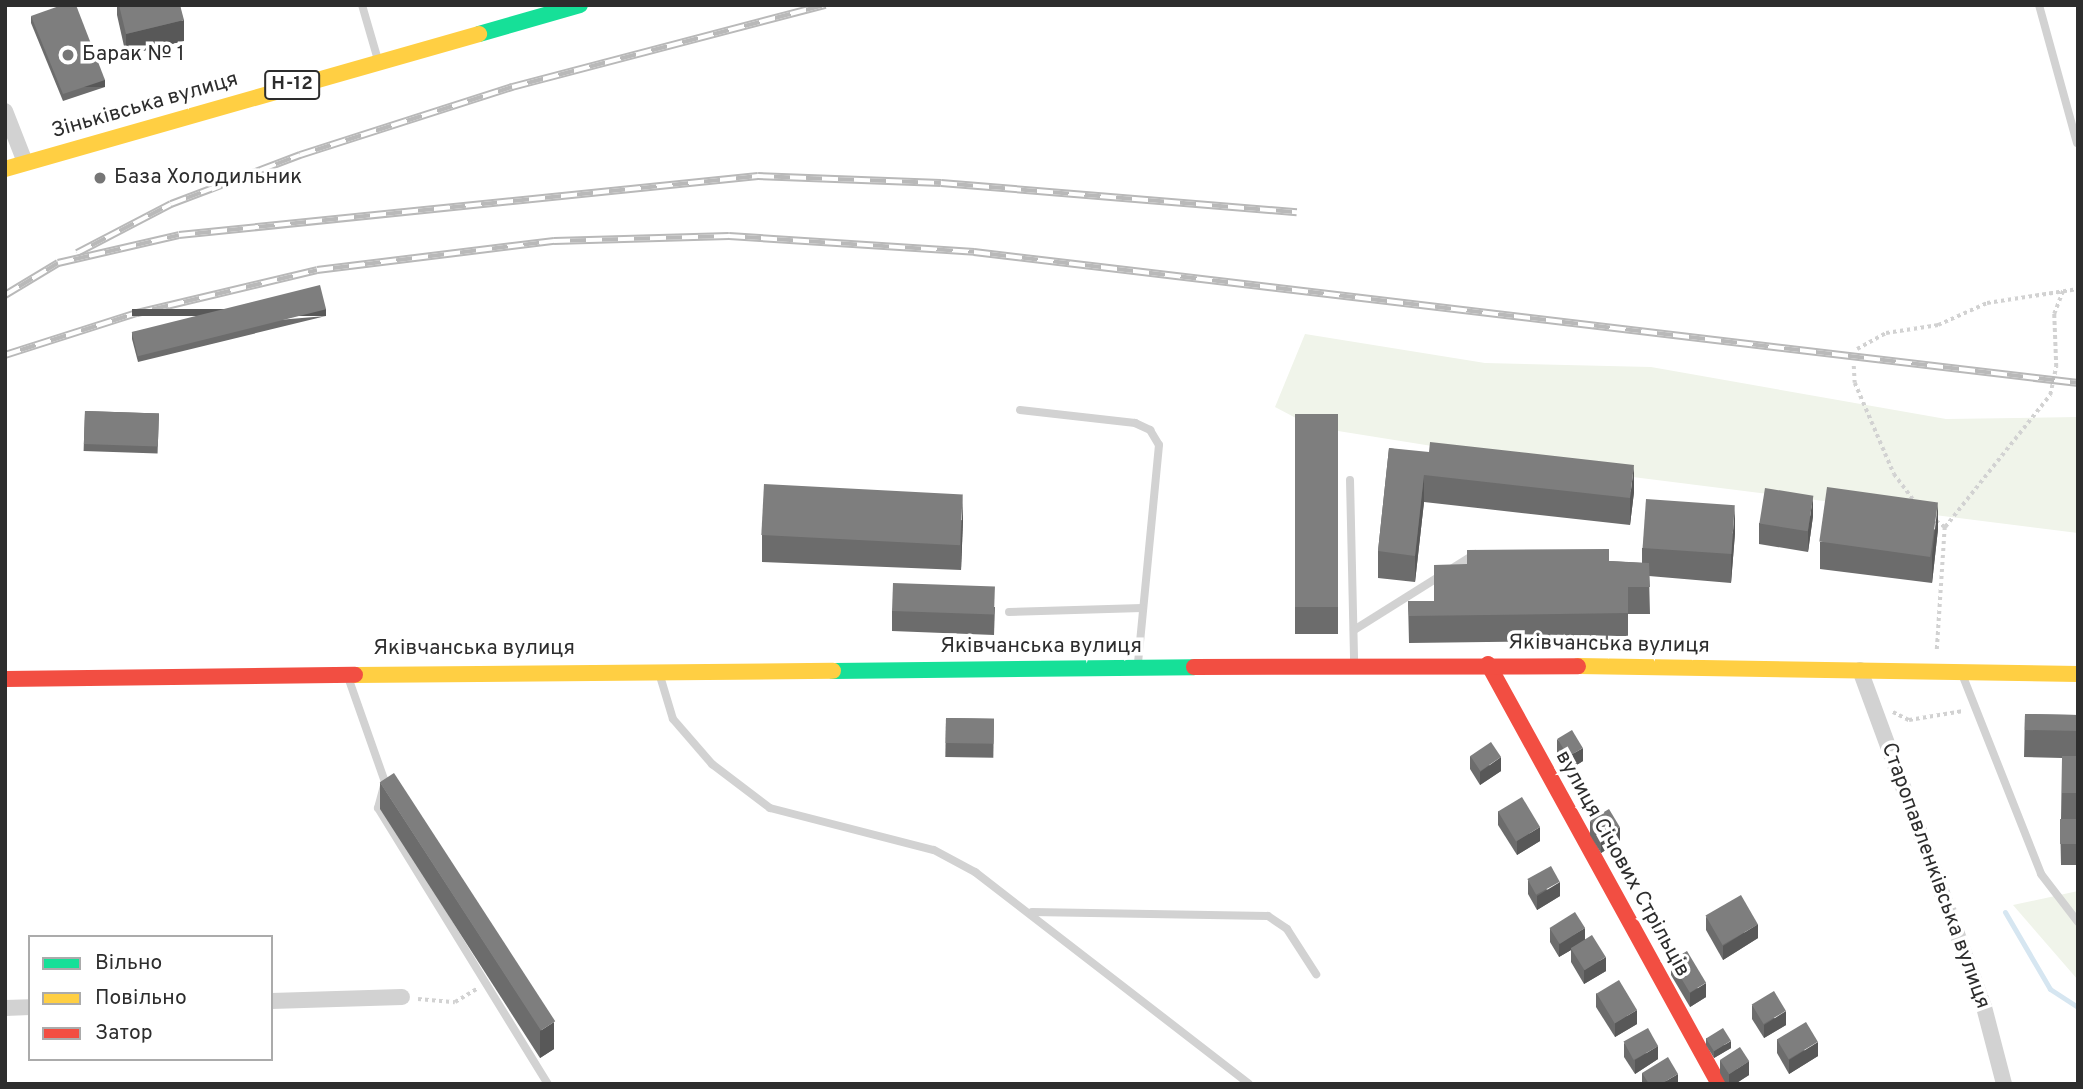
<!DOCTYPE html>
<html>
<head>
<meta charset="utf-8">
<style>
  body { margin:0 }
  #map { position:relative; width:2083px; height:1089px; overflow:hidden; background:#fff; font-family:Overpass,sans-serif }
  div>[style] { position:absolute }
  [style*='--x'] { left:calc(var(--x)*1px); top:calc(var(--y)*1px); width:calc(var(--w)*1px); rotate:calc(var(--a)*1deg) }
  .green>* { inset:0; background:#f0f4ea }
  .stream>* { height:5px; margin:-2.5px; padding:0 2.5px; transform-origin:2.5px; border-radius:2.5px; background:#d6e6f1 }
  .path>* { height:3.5px; margin-top:-1.75px; transform-origin:0; background:repeating-linear-gradient(90deg,#d2d2d2 0 3.5px,transparent 0 7px) }
  .lane>* { height:8px; margin:-4px; padding:0 4px; transform-origin:4px; border-radius:4px; background:#d2d2d2 }
  .street>* { height:16px; margin:-8px; padding:0 8px; transform-origin:8px; border-radius:8px; background:#d2d2d2 }
  .fast>* { height:16px; margin:-8px; padding:0 8px; transform-origin:8px; border-radius:8px; background:#16e098 }
  .slow>* { height:16px; margin:-8px; padding:0 8px; transform-origin:8px; border-radius:8px; background:#ffcf43 }
  .jam>* { height:16px; margin:-8px; padding:0 8px; transform-origin:8px; border-radius:8px; background:#f24e42 }
  .rail>* { height:8px; margin-top:-4px; transform-origin:0; background:repeating-linear-gradient(90deg,#fff 0 16px,#b9b9b9 0 32px); box-sizing:border-box; border-block:2px solid #b9b9b9 }
  .wall>* { inset:0; background:#6c6c6c; transform-origin:0 0 }
  .shaded-wall>* { inset:0; background:#585858; transform-origin:0 0 }
  .building>* { inset:0; background:#7e7e7e; transform-origin:0 0 }
  .dots>* { width:19px; height:19px; translate:-50% -50%; box-sizing:border-box; border:4px solid #fff; border-radius:50% }
  span { translate:-50% -50%; white-space:nowrap; text-align:center; line-height:1.15; -webkit-text-stroke:7px #fff; paint-order:stroke }
  .shield-label span { padding:2px 5px; background:#fff; border:2px solid; border-radius:5px; -webkit-text-stroke-width:0 }
  .shield-label { font-size:19px; color:#2d2d2d; font-weight:700 }
  .poi-label { font-size:21px; color:#2d2d2d }
  .left { translate:0 -50%; text-align:left }
  .street-label { font-size:21px; color:#2d2d2d }
  .frame { position:absolute; inset:0; border:7px solid #2d2d2d; pointer-events:none }
  .legend { position:absolute; left:28px; top:935px; width:245px; height:126px; box-sizing:border-box; background:#fff; border:2px solid #ababab; margin:0; padding:9px 12px; list-style:none; font-size:21px; color:#2d2d2d }
  .legend li { display:flex; align-items:center; gap:14px; height:35px }
  .legend b { width:35px; border:2px solid #ababab }
</style>
</head>
<body>
<div id="map">
  <div class="green">
    <i style="clip-path:polygon(1305px 334px,1485px 363px,1651px 367px,1946px 419px,2078px 417px,2078px 533px,1601px 473px,1313px 427px,1275px 407px)"></i>
    <i style="clip-path:polygon(2078px 891px,2078px 980px,2013px 905px)"></i>
  </div>
  <div class="stream">
    <i style="--x:2005;--y:912;--w:89;--a:59.7"></i>
    <i style="--x:2050;--y:989;--w:33;--a:33"></i>
  </div>
  <div class="path">
    <i style="--x:1857;--y:349;--w:33;--a:-29"></i>
    <i style="--x:1886;--y:333;--w:53;--a:-8.7"></i>
    <i style="--x:1938;--y:325;--w:54;--a:-24.2"></i>
    <i style="--x:1987;--y:303;--w:92;--a:-8.7"></i>
    <i style="--x:1854;--y:366;--w:17;--a:87"></i>
    <i style="--x:1855;--y:383;--w:99;--a:66.8"></i>
    <i style="--x:1894;--y:474;--w:35;--a:53"></i>
    <i style="--x:1936;--y:521;--w:11;--a:34"></i>
    <i style="--x:1945;--y:527;--w:125;--a:93.7"></i>
    <i style="--x:1945;--y:527;--w:169;--a:-51.5"></i>
    <i style="--x:2050;--y:395;--w:29;--a:-78"></i>
    <i style="--x:2056;--y:367;--w:53;--a:-92.2"></i>
    <i style="--x:2054;--y:314;--w:25;--a:-69"></i>
    <i style="--x:1893;--y:712;--w:18;--a:27"></i>
    <i style="--x:1909;--y:720;--w:55;--a:-9.5"></i>
    <i style="--x:418;--y:999;--w:37;--a:5"></i>
    <i style="--x:455;--y:1002;--w:26;--a:-31"></i>
  </div>
  <div class="lane">
    <i style="--x:362;--y:5;--w:57;--a:73.8"></i>
    <i style="--x:2039;--y:5;--w:143;--a:74.6"></i>
    <i style="--x:1020;--y:410;--w:116;--a:6.4"></i>
    <i style="--x:1135;--y:423;--w:17;--a:25"></i>
    <i style="--x:1150;--y:430;--w:17;--a:59"></i>
    <i style="--x:1159;--y:445;--w:220;--a:95.5"></i>
    <i style="--x:1350;--y:480;--w:182;--a:88.7"></i>
    <i style="--x:1009;--y:612;--w:133;--a:-1.7"></i>
    <i style="--x:1354;--y:630;--w:143;--a:-32.1"></i>
    <i style="--x:1962;--y:674;--w:215;--a:68.4"></i>
    <i style="--x:2041;--y:874;--w:61;--a:52.4"></i>
    <i style="--x:660;--y:676;--w:45;--a:73.2"></i>
    <i style="--x:673;--y:719;--w:60;--a:49.1"></i>
    <i style="--x:712;--y:764;--w:73;--a:37.2"></i>
    <i style="--x:770;--y:808;--w:169;--a:14.4"></i>
    <i style="--x:934;--y:850;--w:47;--a:28.2"></i>
    <i style="--x:975;--y:872;--w:346;--a:37.7"></i>
    <i style="--x:348;--y:677;--w:111;--a:70.6"></i>
    <i style="--x:385;--y:782;--w:27;--a:105"></i>
    <i style="--x:378;--y:808;--w:324;--a:58.4"></i>
    <i style="--x:1032;--y:912;--w:236;--a:1"></i>
    <i style="--x:1268;--y:916;--w:23;--a:34"></i>
    <i style="--x:1287;--y:929;--w:54;--a:57.2"></i>
  </div>
  <div class="street">
    <i style="--x:5;--y:111;--w:55;--a:68.6"></i>
    <i style="--x:1860;--y:670;--w:359;--a:69.8"></i>
    <i style="--x:1984;--y:1007;--w:80;--a:75.4"></i>
    <i style="--x:271;--y:1001;--w:131;--a:-1.7"></i>
    <i style="--x:5;--y:1008;--w:25;--a:-2"></i>
  </div>
  <div class="fast">
    <i style="--x:479;--y:34;--w:105;--a:-16"></i>
    <i style="--x:833;--y:671;--w:361;--a:-0.6"></i>
  </div>
  <div class="slow">
    <i style="--x:5;--y:169;--w:493;--a:-15.9"></i>
    <i style="--x:1578;--y:666;--w:500;--a:0.92"></i>
    <i style="--x:355;--y:675;--w:478;--a:-0.5"></i>
  </div>
  <div class="jam">
    <i style="--x:1488;--y:664;--w:479;--a:61.2"></i>
    <i style="--x:1194;--y:667;--w:384;--a:-0.1"></i>
    <i style="--x:5;--y:679;--w:350;--a:-0.7"></i>
  </div>
  <div class="rail">
    <i style="--x:77;--y:253;--w:106;--a:-27.5"></i>
    <i style="--x:171;--y:204;--w:138;--a:-20.8"></i>
    <i style="--x:300;--y:155;--w:223;--a:-17.8"></i>
    <i style="--x:512;--y:87;--w:324;--a:-14.7"></i>
    <i style="--x:5;--y:295;--w:62;--a:-31.1"></i>
    <i style="--x:58;--y:263;--w:124;--a:-13"></i>
    <i style="--x:179;--y:235;--w:582;--a:-5.82"></i>
    <i style="--x:758;--y:176;--w:183;--a:2.2"></i>
    <i style="--x:941;--y:183;--w:357;--a:4.7"></i>
    <i style="--x:5;--y:355;--w:139;--a:-17.7"></i>
    <i style="--x:137;--y:313;--w:185;--a:-13.4"></i>
    <i style="--x:317;--y:270;--w:239;--a:-7"></i>
    <i style="--x:554;--y:241;--w:175;--a:-1.6"></i>
    <i style="--x:729;--y:236;--w:246;--a:3.7"></i>
    <i style="--x:974;--y:252;--w:1112;--a:6.77"></i>
  </div>
  <div class="wall">
    <i style="clip-path:polygon(117px 5px,180px 5px,184px 41px,126px 55px,117px 15px)"></i>
    <i style="clip-path:polygon(31px 16px,105px 87px,63px 101px,31px 23px)"></i>
    <i style="clip-path:polygon(326px 316px,138px 362px,132px 339px,132px 332px)"></i>
    <i style="left:85px;top:411px;width:74px;height:40px;rotate:2deg"></i>
    <i style="left:1295px;top:414px;width:43px;height:220px"></i>
    <i style="clip-path:polygon(1389px 448px,1634px 492px,1630px 525px,1424px 502px,1415px 582px,1378px 578px,1378px 551px)"></i>
    <i style="clip-path:polygon(1813px 516px,1808px 552px,1759px 544px,1759px 523px)"></i>
    <i style="clip-path:polygon(963px 520px,961px 570px,762px 562px,762px 535px)"></i>
    <i style="clip-path:polygon(1938px 529px,1932px 583px,1820px 569px,1820px 542px)"></i>
    <i style="clip-path:polygon(1735px 533px,1731px 583px,1649px 576px,1650px 614px,1628px 614px,1628px 640px,1409px 643px,1408px 601px,1434px 601px,1467px 564px,1609px 561px,1642px 563px,1642px 548px)"></i>
    <i style="clip-path:polygon(995px 607px,994px 635px,892px 631px,892px 611px)"></i>
    <i style="clip-path:polygon(2025px 714px,2078px 715px,2078px 865px,2061px 865px,2060px 820px,2061px 820px,2062px 758px,2024px 757px)"></i>
    <i style="left:946px;top:718px;width:48px;height:39px;rotate:1deg"></i>
    <i style="clip-path:polygon(1557px 739px,1583px 761px,1567px 771px,1557px 753px)"></i>
    <i style="clip-path:polygon(1470px 756px,1501px 771px,1480px 785px,1470px 769px)"></i>
    <i style="clip-path:polygon(380px 782px,554px 1049px,540px 1058px,380px 809px)"></i>
    <i style="clip-path:polygon(1498px 811px,1540px 841px,1517px 855px,1498px 825px)"></i>
    <i style="clip-path:polygon(1590px 821px,1620px 841px,1601px 853px,1590px 835px)"></i>
    <i style="clip-path:polygon(1528px 880px,1560px 896px,1537px 910px,1528px 894px)"></i>
    <i style="clip-path:polygon(1706px 917px,1758px 938px,1723px 960px,1706px 930px)"></i>
    <i style="clip-path:polygon(1550px 928px,1585px 939px,1606px 971px,1584px 984px,1571px 962px,1571px 950px,1559px 957px,1550px 942px)"></i>
    <i style="clip-path:polygon(1671px 961px,1706px 997px,1690px 1007px,1671px 975px)"></i>
    <i style="clip-path:polygon(1596px 993px,1637px 1024px,1615px 1037px,1596px 1007px)"></i>
    <i style="clip-path:polygon(1752px 1005px,1786px 1025px,1764px 1038px,1752px 1019px)"></i>
    <i style="clip-path:polygon(1706px 1038px,1731px 1048px,1714px 1058px,1706px 1045px)"></i>
    <i style="clip-path:polygon(1777px 1039px,1818px 1056px,1789px 1074px,1777px 1053px)"></i>
    <i style="clip-path:polygon(1624px 1043px,1658px 1059px,1635px 1074px,1624px 1057px)"></i>
    <i style="clip-path:polygon(1720px 1060px,1749px 1075px,1735px 1084px,1726px 1084px,1720px 1073px)"></i>
    <i style="clip-path:polygon(1642px 1073px,1678px 1084px,1642px 1084px)"></i>
  </div>
  <div class="shaded-wall">
    <i style="clip-path:polygon(184px 20px,184px 41px,126px 55px,126px 34px)"></i>
    <i style="left:105px;top:80px;width:7px;height:44px;rotate:90deg"></i>
    <i style="left:326px;top:309px;width:7px;height:194px;rotate:90deg"></i>
    <i style="clip-path:polygon(1634px 465px,1634px 492px,1630px 525px,1630px 498px)"></i>
    <i style="clip-path:polygon(1424px 475px,1424px 502px,1415px 582px,1415px 556px)"></i>
    <i style="clip-path:polygon(963px 493px,963px 520px,961px 570px,961px 543px)"></i>
    <i style="clip-path:polygon(1813px 496px,1813px 516px,1808px 552px,1808px 531px)"></i>
    <i style="clip-path:polygon(1938px 502px,1938px 529px,1932px 583px,1932px 556px)"></i>
    <i style="clip-path:polygon(1735px 506px,1735px 533px,1731px 583px,1731px 556px)"></i>
    <i style="clip-path:polygon(1583px 748px,1583px 761px,1567px 771px,1567px 757px)"></i>
    <i style="clip-path:polygon(1501px 757px,1501px 771px,1480px 785px,1480px 772px)"></i>
    <i style="clip-path:polygon(1540px 827px,1540px 841px,1517px 855px,1517px 841px)"></i>
    <i style="clip-path:polygon(1620px 827px,1620px 841px,1601px 853px,1601px 839px)"></i>
    <i style="clip-path:polygon(1560px 882px,1560px 896px,1537px 910px,1537px 896px)"></i>
    <i style="clip-path:polygon(1758px 924px,1758px 938px,1723px 960px,1723px 946px)"></i>
    <i style="clip-path:polygon(1585px 928px,1585px 941px,1571px 948px,1571px 950px,1559px 957px,1559px 943px)"></i>
    <i style="clip-path:polygon(1606px 957px,1606px 971px,1584px 984px,1584px 970px)"></i>
    <i style="clip-path:polygon(1706px 983px,1706px 997px,1690px 1007px,1690px 993px)"></i>
    <i style="clip-path:polygon(1637px 1010px,1637px 1024px,1615px 1037px,1615px 1023px)"></i>
    <i style="clip-path:polygon(1786px 1011px,1786px 1025px,1764px 1038px,1764px 1025px)"></i>
    <i style="clip-path:polygon(554px 1022px,554px 1049px,540px 1058px,540px 1031px)"></i>
    <i style="clip-path:polygon(1731px 1041px,1731px 1048px,1714px 1058px,1714px 1051px)"></i>
    <i style="clip-path:polygon(1818px 1042px,1818px 1056px,1789px 1074px,1789px 1060px)"></i>
    <i style="clip-path:polygon(1658px 1046px,1658px 1059px,1635px 1074px,1635px 1060px)"></i>
    <i style="clip-path:polygon(1749px 1061px,1749px 1075px,1735px 1084px,1729px 1084px,1729px 1074px)"></i>
    <i style="clip-path:polygon(1678px 1074px,1678px 1084px,1661px 1084px)"></i>
  </div>
  <div class="building">
    <i style="clip-path:polygon(62px 5px,76px 5px,105px 80px,63px 94px,31px 16px)"></i>
    <i style="clip-path:polygon(119px 5px,180px 5px,184px 20px,126px 34px)"></i>
    <i style="left:320px;top:285px;width:25px;height:194px;rotate:76deg"></i>
    <i style="left:85px;top:411px;width:74px;height:33px;rotate:2deg"></i>
    <i style="left:1295px;top:414px;width:43px;height:193px"></i>
    <i style="clip-path:polygon(1430px 442px,1634px 465px,1630px 498px,1424px 475px,1415px 556px,1378px 551px,1389px 448px,1429px 452px)"></i>
    <i style="left:764px;top:484px;width:199px;height:51px;rotate:3deg"></i>
    <i style="left:1827px;top:487px;width:112px;height:55px;rotate:8deg"></i>
    <i style="left:1765px;top:488px;width:49px;height:36px;rotate:9deg"></i>
    <i style="left:1646px;top:499px;width:89px;height:49px;rotate:4deg"></i>
    <i style="clip-path:polygon(1609px 549px,1609px 561px,1649px 563px,1650px 587px,1628px 587px,1628px 613px,1409px 616px,1408px 601px,1434px 601px,1434px 565px,1467px 564px,1467px 550px)"></i>
    <i style="left:893px;top:583px;width:102px;height:28px;rotate:2deg"></i>
    <i style="left:2025px;top:714px;width:53px;height:16px;rotate:1deg"></i>
    <i style="left:946px;top:718px;width:48px;height:25px;rotate:1deg"></i>
    <i style="left:1572px;top:730px;width:21px;height:17px;rotate:59deg"></i>
    <i style="left:1491px;top:742px;width:18px;height:25px;rotate:56deg"></i>
    <i style="left:2062px;top:756px;width:16px;height:37px"></i>
    <i style="left:394px;top:773px;width:296px;height:17px;rotate:57deg"></i>
    <i style="left:1522px;top:797px;width:35px;height:28px;rotate:59deg"></i>
    <i style="left:1609px;top:809px;width:21px;height:22px;rotate:59deg"></i>
    <i style="left:2078px;top:819px;width:25px;height:18px;rotate:90deg"></i>
    <i style="left:1551px;top:866px;width:18px;height:27px;rotate:61deg"></i>
    <i style="left:1741px;top:895px;width:34px;height:41px;rotate:60deg"></i>
    <i style="left:1575px;top:912px;width:19px;height:30px;rotate:58deg"></i>
    <i style="left:1592px;top:935px;width:26px;height:25px;rotate:58deg"></i>
    <i style="left:1687px;top:951px;width:37px;height:19px;rotate:59deg"></i>
    <i style="left:1619px;top:980px;width:35px;height:26px;rotate:59deg"></i>
    <i style="left:1774px;top:991px;width:23px;height:26px;rotate:59deg"></i>
    <i style="left:1806px;top:1022px;width:23px;height:34px;rotate:59deg"></i>
    <i style="left:1648px;top:1028px;width:21px;height:28px;rotate:61deg"></i>
    <i style="left:1723px;top:1028px;width:15px;height:20px;rotate:58deg"></i>
    <i style="left:1740px;top:1047px;width:17px;height:24px;rotate:57deg"></i>
    <i style="clip-path:polygon(1668px 1057px,1678px 1074px,1661px 1084px,1649px 1084px,1642px 1073px)"></i>
  </div>
  <div class="dots">
    <i style="left:68px;top:55px;background:#767676"></i>
    <i style="left:100px;top:178px;background:#767676"></i>
  </div>
  <div class="shield-label">
    <span style="left:292px;top:85px">Н-12</span>
  </div>
  <div class="poi-label">
    <span class="left" style="left:82px;top:55px">Барак № 1</span>
    <span class="left" style="left:114px;top:178px">База Холодильник</span>
  </div>
  <div class="street-label">
    <span style="left:145px;top:106px;rotate:-16deg">Зіньківська вулиця</span>
    <span style="left:1609px;top:645px;rotate:1deg">Яківчанська вулиця</span>
    <span style="left:1041px;top:647px">Яківчанська вулиця</span>
    <span style="left:474px;top:649px">Яківчанська вулиця</span>
    <span style="left:1622px;top:864px;rotate:61deg">вулиця Січових Стрільців</span>
    <span style="left:1935px;top:876px;rotate:70deg">Старопавленківська вулиця</span>
  </div>
  <div class="frame"></div>
  <ul class="legend">
  <li><b style="height:9px;background:#16e098"></b>Вільно</li>
  <li><b style="height:9px;background:#ffcf43"></b>Повільно</li>
  <li><b style="height:9px;background:#f24e42"></b>Затор</li>
  </ul>
</div>
</body>
</html>
